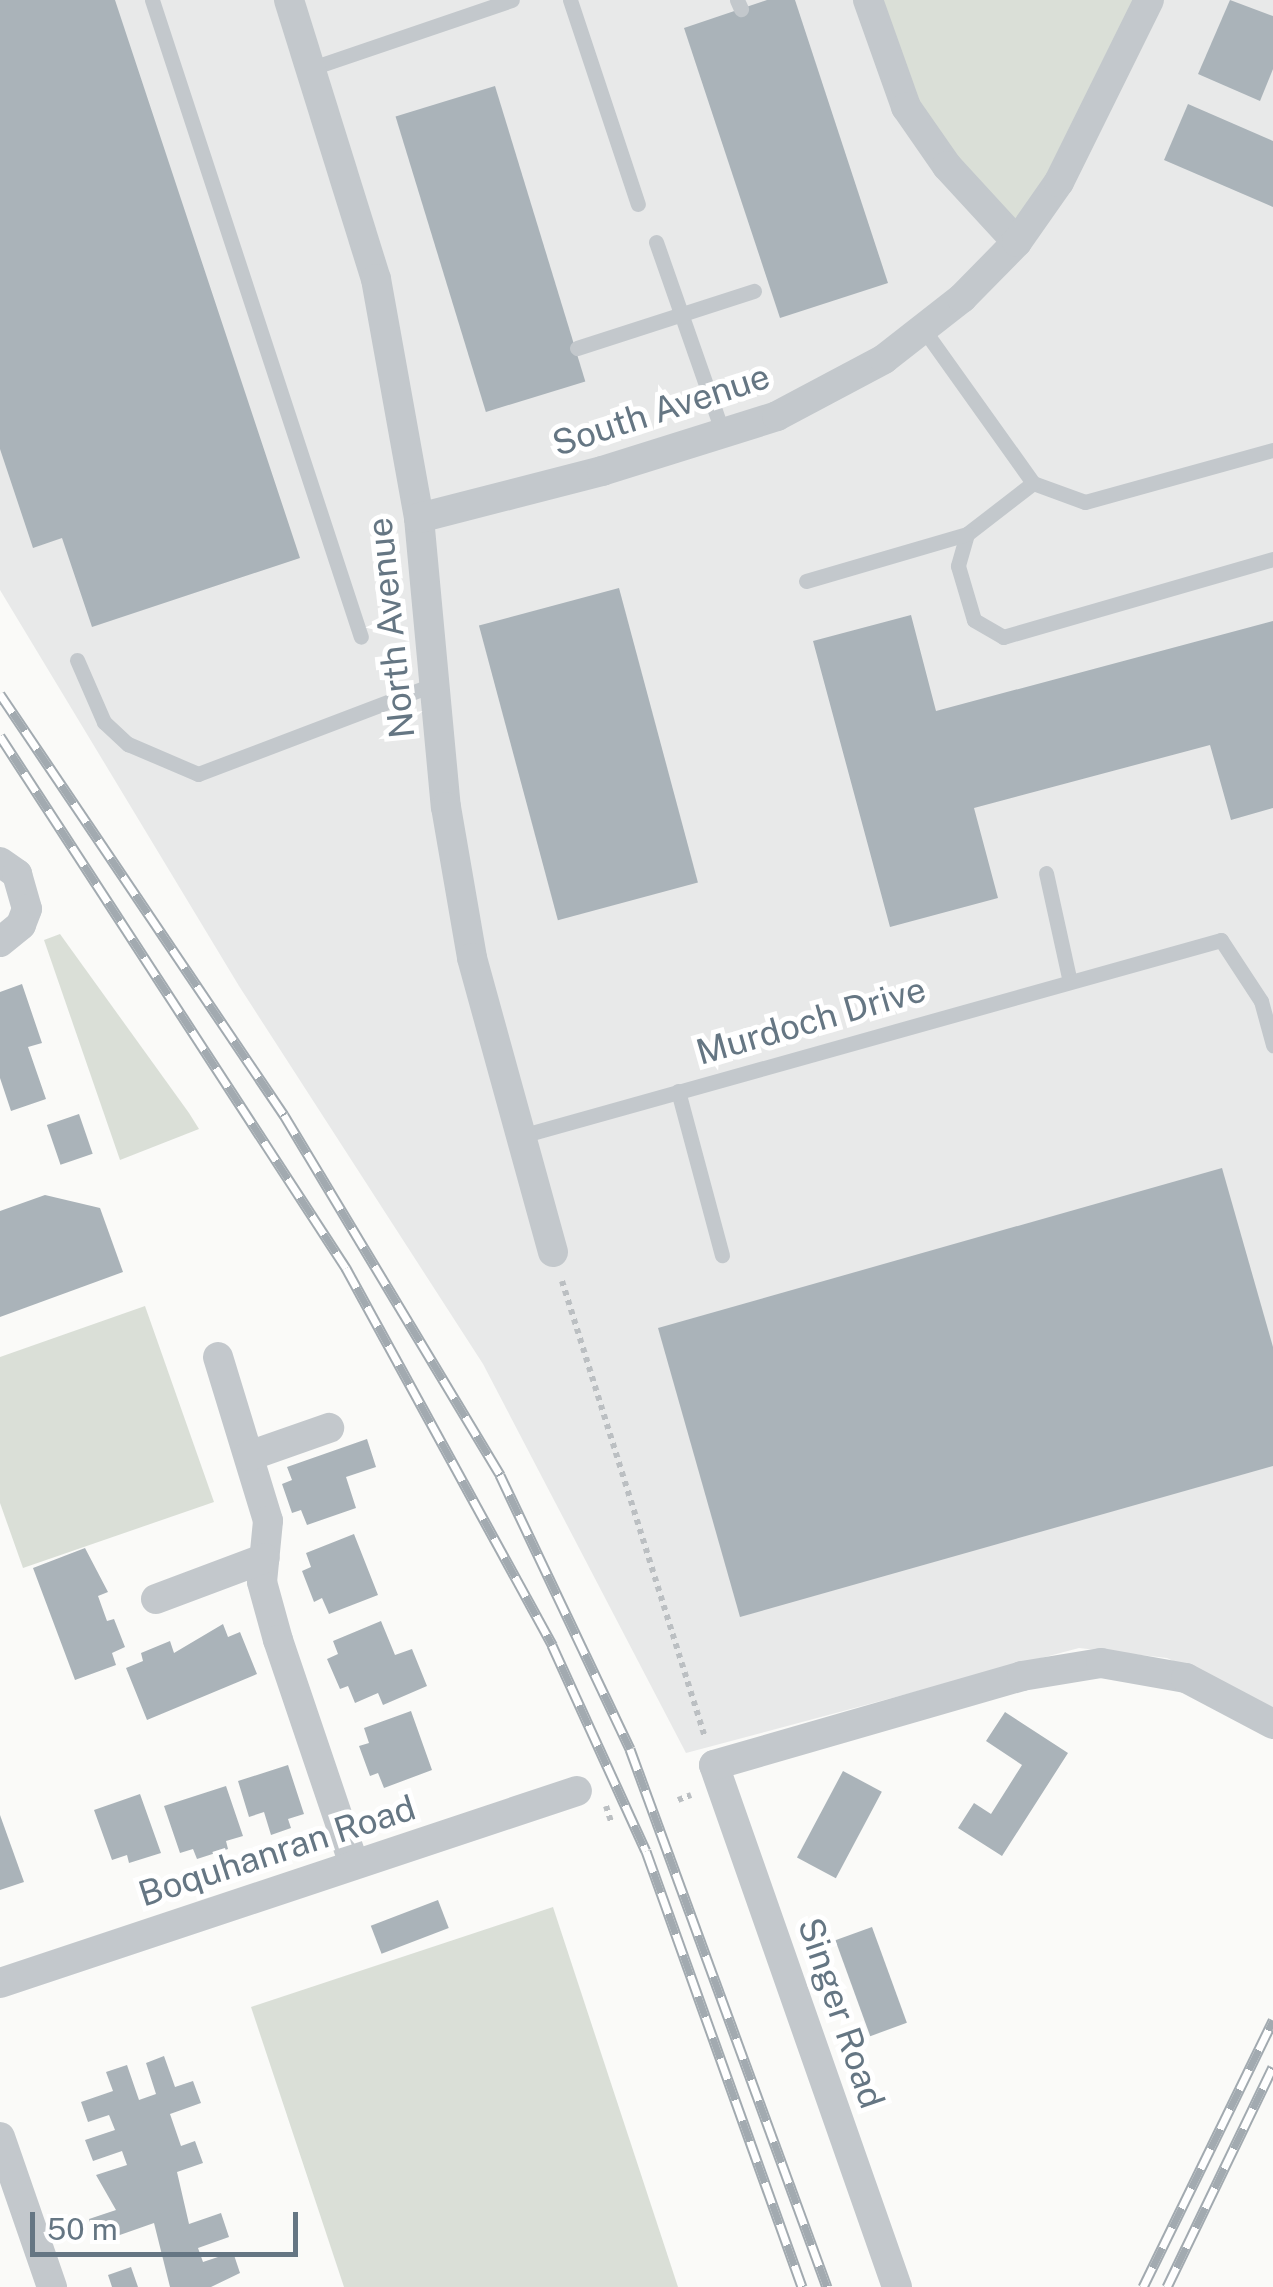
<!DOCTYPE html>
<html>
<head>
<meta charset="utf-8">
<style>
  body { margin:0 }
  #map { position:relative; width:1273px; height:2287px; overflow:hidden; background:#fafaf8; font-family:"Public Sans",sans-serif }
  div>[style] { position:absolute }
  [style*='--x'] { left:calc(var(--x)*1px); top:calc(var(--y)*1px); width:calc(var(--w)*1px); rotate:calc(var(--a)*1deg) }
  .built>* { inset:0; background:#e8e9e9 }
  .green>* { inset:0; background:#dadfd7 }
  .building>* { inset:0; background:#aab3b9; transform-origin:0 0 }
  .path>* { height:6px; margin-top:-3px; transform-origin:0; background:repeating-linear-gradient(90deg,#bbbfc2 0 5px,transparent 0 10px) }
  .lane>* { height:15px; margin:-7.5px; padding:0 7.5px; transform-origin:7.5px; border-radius:7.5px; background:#c3c8cc }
  .street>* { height:30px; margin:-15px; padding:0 15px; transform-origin:15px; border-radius:15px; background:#c3c8cc }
  .rail>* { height:11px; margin-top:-5.5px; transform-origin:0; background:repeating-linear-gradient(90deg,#fff 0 22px,#a2aab0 0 44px); box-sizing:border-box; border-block:2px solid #a2aab0 }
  span { translate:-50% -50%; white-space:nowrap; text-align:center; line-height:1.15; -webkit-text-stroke:10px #fff; paint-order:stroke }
  .street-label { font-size:35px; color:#657683 }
  .scale { position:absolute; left:30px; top:2212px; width:268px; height:45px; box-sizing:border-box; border:5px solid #657683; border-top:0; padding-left:12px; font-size:30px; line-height:35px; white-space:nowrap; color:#657683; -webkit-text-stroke:8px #fff; paint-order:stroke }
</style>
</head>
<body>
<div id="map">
  <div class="built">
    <i style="clip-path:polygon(0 0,1273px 0,1273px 1710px,1167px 1658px,1079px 1648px,686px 1753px,483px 1364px,239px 986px,0 590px)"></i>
  </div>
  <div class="green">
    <i style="clip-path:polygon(868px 0,1148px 0,1017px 242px,947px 166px)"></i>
    <i style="clip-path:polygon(60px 934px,189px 1113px,199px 1129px,120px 1160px,44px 940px)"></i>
    <i style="clip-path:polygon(145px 1306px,214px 1502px,23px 1568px,0 1503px,0 1357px)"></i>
    <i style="clip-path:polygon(553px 1907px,678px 2287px,344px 2287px,251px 2007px)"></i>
  </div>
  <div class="building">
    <i style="clip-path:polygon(0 0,115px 0,300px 558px,92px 627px,62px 538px,33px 548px,0 449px)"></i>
    <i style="clip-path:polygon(767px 0,795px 0,888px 283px,780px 318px,684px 28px)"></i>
    <i style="clip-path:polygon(1230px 0,1273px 16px,1273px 69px,1260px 101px,1198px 74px)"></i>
    <i style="left:495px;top:86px;width:309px;height:104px;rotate:73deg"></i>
    <i style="clip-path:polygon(1188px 104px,1273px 141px,1273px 207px,1164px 160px)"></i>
    <i style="left:619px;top:588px;width:305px;height:145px;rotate:75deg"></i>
    <i style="clip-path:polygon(911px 615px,936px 711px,1273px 621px,1273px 808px,1231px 820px,1210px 745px,974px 808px,998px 898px,890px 927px,813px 641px)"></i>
    <i style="clip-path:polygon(22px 984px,42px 1043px,28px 1047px,46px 1099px,11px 1111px,0 1078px,0 992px)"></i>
    <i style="left:79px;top:1114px;width:42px;height:34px;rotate:71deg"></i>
    <i style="clip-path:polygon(1222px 1168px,1273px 1347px,1273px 1466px,740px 1617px,658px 1328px)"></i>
    <i style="clip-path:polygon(45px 1195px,100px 1208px,123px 1272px,0 1317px,0 1211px)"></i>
    <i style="clip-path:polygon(367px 1439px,376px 1467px,346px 1477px,356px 1508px,307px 1525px,301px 1510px,292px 1513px,282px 1484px,292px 1480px,287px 1467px)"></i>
    <i style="clip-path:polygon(354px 1534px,378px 1595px,329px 1614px,322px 1598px,314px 1602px,302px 1571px,311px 1567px,306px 1553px)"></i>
    <i style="clip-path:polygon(85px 1548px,108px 1592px,98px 1596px,107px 1621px,114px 1619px,125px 1647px,112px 1653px,116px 1665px,75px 1680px,33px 1568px)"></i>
    <i style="clip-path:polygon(381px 1621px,395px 1655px,412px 1649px,427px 1686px,383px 1705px,378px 1693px,355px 1703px,348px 1686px,340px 1689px,327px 1659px,338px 1654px,333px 1641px)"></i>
    <i style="clip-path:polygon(223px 1624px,228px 1637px,240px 1632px,257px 1674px,147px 1720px,126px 1668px,143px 1661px,141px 1653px,170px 1641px,174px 1653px)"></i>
    <i style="clip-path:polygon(411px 1711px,432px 1770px,384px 1788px,378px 1773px,370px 1776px,359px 1746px,369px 1743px,364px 1728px)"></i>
    <i style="clip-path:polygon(1005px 1712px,1068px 1753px,1002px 1856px,958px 1828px,974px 1803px,991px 1814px,1022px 1765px,986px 1741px)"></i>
    <i style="clip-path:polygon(288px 1765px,304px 1814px,288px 1819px,291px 1828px,271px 1835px,264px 1812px,249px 1817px,238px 1781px)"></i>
    <i style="left:843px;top:1771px;width:44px;height:98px;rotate:28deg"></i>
    <i style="clip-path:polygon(226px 1786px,243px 1836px,226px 1841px,228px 1849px,197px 1859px,193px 1849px,180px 1853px,164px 1806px)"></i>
    <i style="clip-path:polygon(140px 1794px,161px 1853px,129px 1863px,127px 1855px,112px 1860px,94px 1810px)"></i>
    <i style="clip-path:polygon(0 1815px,24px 1882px,0 1890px)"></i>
    <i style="left:438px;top:1900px;width:30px;height:72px;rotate:69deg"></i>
    <i style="left:872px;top:1927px;width:102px;height:39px;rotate:70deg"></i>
    <i style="clip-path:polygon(164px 2056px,175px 2087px,193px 2081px,201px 2103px,170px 2114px,181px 2146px,195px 2141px,203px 2163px,177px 2172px,189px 2224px,221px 2213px,229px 2237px,198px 2248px,203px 2262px,233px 2252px,240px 2273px,211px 2287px,170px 2287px,154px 2223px,97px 2243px,89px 2219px,116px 2210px,96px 2175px,127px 2165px,122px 2151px,93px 2161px,85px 2140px,115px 2130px,109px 2115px,88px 2122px,81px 2102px,113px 2091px,106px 2072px,127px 2065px,139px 2100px,156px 2094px,146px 2063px)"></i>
    <i style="clip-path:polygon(131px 2267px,138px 2287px,112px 2287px,108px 2275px)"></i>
  </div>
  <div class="path">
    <i style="--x:562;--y:1281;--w:478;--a:72.6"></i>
    <i style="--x:678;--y:1800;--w:14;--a:-21"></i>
    <i style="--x:606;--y:1806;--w:19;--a:72"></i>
  </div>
  <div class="lane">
    <i style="--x:152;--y:0;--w:670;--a:71.84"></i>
    <i style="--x:570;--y:0;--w:215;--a:71.6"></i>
    <i style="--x:737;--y:0;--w:10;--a:66"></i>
    <i style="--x:312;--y:68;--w:211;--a:-18.8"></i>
    <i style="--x:656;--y:242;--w:202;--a:70.7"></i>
    <i style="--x:924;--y:330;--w:188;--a:54.5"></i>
    <i style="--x:1033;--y:483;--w:55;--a:20.1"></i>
    <i style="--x:1085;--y:502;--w:195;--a:-15.5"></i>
    <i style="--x:577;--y:348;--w:186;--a:-17.9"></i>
    <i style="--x:1033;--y:483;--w:83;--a:142.3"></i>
    <i style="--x:967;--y:534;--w:33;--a:106"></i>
    <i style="--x:958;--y:566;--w:56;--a:73.5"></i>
    <i style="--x:974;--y:620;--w:34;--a:30"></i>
    <i style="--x:1003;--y:637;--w:281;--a:-16.1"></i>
    <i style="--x:806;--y:581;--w:168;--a:-16.3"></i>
    <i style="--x:77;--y:660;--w:68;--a:66.5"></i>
    <i style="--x:104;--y:722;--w:33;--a:43"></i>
    <i style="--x:128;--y:744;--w:76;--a:23.2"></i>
    <i style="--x:198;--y:774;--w:254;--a:-20.8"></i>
    <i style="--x:1046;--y:873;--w:107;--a:77.6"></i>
    <i style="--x:678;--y:1091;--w:170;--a:75"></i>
    <i style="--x:521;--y:1136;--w:727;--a:-15.64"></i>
    <i style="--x:1221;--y:940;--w:73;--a:56.7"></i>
    <i style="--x:1261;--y:1001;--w:46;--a:74.7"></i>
  </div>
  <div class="street">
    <i style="--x:289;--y:0;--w:292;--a:72.7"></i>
    <i style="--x:376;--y:279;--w:243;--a:79.8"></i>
    <i style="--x:419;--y:518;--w:290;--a:84.7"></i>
    <i style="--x:446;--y:807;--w:153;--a:80.2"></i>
    <i style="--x:472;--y:958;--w:305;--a:74.6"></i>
    <i style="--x:868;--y:0;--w:114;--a:70.4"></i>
    <i style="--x:906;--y:107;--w:72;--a:55.2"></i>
    <i style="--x:947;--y:166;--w:103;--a:47.4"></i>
    <i style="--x:419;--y:518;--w:189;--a:-14.4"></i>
    <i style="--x:602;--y:471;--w:183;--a:-17.4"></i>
    <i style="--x:777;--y:416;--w:121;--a:-28"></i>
    <i style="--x:884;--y:359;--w:99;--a:-38"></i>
    <i style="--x:962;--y:298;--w:78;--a:-45.5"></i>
    <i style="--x:1017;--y:242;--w:73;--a:-55"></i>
    <i style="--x:1059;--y:182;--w:203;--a:-63.7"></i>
    <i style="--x:0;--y:862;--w:21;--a:35"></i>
    <i style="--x:17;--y:874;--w:36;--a:74"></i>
    <i style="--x:27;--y:909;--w:17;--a:111"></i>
    <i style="--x:21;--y:925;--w:27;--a:141"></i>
    <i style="--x:218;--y:1357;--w:171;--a:73"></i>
    <i style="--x:268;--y:1521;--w:61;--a:95.6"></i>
    <i style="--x:262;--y:1582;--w:60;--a:74.6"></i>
    <i style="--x:278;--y:1640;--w:237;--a:71.3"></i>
    <i style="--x:249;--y:1456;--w:85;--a:-19.3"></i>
    <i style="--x:156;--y:1599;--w:116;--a:-20.6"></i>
    <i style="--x:0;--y:1983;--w:608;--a:-18.41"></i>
    <i style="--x:0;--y:2137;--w:159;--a:70.9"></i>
    <i style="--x:897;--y:2287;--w:553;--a:-109.32"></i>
    <i style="--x:714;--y:1765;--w:321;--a:-16.1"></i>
    <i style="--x:1022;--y:1676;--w:80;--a:-9.3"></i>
    <i style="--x:1101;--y:1663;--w:86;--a:10"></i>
    <i style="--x:1186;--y:1678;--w:98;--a:27.9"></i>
  </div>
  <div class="rail">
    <i style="--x:0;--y:694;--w:508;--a:56"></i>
    <i style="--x:284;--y:1115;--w:420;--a:59"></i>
    <i style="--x:500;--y:1475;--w:303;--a:64.6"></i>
    <i style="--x:630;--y:1749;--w:573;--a:69.89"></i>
    <i style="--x:0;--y:736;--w:635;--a:56.96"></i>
    <i style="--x:346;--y:1268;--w:430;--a:61.3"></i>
    <i style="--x:552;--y:1645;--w:226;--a:65.5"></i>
    <i style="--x:646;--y:1851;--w:463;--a:70.3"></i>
    <i style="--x:1143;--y:2287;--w:297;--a:-64"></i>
    <i style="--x:1167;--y:2287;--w:244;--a:-64.3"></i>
  </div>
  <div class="street-label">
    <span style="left:661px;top:410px;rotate:-18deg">South Avenue</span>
    <span style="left:391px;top:628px;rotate:-96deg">North Avenue</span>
    <span style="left:811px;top:1021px;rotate:-16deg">Murdoch Drive</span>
    <span style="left:277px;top:1851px;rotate:-18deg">Boquhanran Road</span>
    <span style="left:841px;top:2013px;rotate:71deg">Singer Road</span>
  </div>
  <div class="scale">50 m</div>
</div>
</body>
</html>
